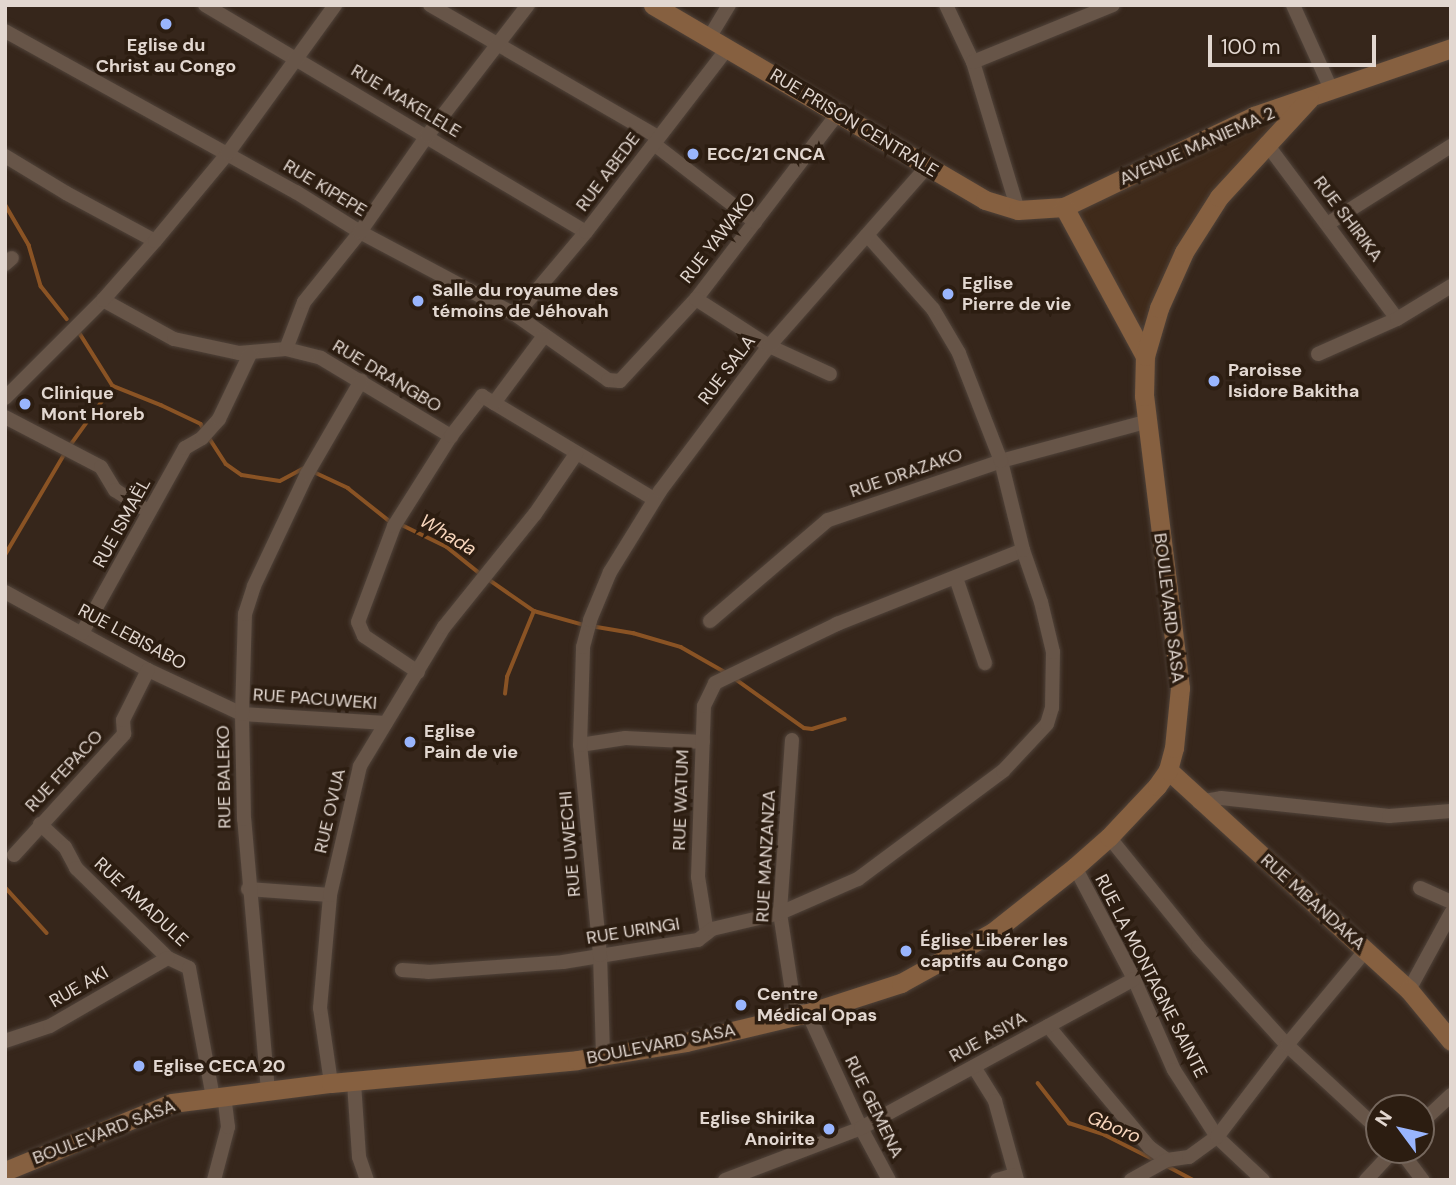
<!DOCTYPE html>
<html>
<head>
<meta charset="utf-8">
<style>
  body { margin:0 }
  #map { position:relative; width:1456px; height:1185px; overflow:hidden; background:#36261b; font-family:"DM Sans",sans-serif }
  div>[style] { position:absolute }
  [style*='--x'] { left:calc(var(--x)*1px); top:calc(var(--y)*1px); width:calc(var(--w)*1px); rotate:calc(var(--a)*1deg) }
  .built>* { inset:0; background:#3f2a1a }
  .stream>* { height:3.5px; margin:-1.75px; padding:0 1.75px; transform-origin:1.75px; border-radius:1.75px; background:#8a5324 }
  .roads { filter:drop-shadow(0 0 2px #50433a) drop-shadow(0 0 2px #50433a) }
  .street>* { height:14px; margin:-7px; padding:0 7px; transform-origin:7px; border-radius:7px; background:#675548 }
  .secondary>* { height:19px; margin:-9.5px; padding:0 9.5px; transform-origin:9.5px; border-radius:9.5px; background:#866040 }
  .dots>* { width:19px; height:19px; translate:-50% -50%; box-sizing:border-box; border:4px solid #2c1d11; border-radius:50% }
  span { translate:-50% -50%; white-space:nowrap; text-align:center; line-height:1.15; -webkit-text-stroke:7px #2c1d11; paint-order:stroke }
  .poi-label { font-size:18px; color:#e2d7d0; font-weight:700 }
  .left { translate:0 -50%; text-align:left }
  .right { translate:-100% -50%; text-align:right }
  .street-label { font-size:18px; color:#e2d7d0 }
  .water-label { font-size:19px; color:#f7d5bc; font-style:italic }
  .frame { position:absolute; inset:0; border:7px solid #e2d7d0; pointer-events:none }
  .north { position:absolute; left:1365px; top:1094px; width:70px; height:70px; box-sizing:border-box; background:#2c1d11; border:2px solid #75675d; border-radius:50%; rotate:303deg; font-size:19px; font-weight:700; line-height:28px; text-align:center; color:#e2d7d0 }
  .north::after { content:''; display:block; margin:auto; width:24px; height:32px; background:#99b5fd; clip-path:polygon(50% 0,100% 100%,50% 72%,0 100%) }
  .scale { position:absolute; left:1208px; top:35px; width:168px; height:32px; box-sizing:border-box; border:4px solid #e2d7d0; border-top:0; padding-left:9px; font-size:21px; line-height:24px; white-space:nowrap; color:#e2d7d0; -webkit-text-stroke:5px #2c1d11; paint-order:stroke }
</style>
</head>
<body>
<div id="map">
  <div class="built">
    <i style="clip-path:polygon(1256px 119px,1273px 126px,1137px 332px,1074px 208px)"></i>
  </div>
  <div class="stream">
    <i style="--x:5;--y:204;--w:48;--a:59.7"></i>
    <i style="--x:29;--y:245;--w:43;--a:73.7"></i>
    <i style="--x:41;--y:286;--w:42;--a:51.8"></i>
    <i style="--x:79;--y:332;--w:64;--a:57.8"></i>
    <i style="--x:113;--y:386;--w:52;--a:21.6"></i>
    <i style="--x:161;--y:405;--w:44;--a:25.4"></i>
    <i style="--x:201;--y:424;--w:7;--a:63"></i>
    <i style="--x:208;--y:436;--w:33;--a:57"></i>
    <i style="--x:226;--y:464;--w:19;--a:35"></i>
    <i style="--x:242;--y:475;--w:38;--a:9"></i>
    <i style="--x:280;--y:481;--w:27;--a:-28"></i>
    <i style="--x:69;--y:447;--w:75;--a:-54.2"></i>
    <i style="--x:314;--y:472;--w:38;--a:25"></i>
    <i style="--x:348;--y:488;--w:56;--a:38.5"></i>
    <i style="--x:400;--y:524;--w:52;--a:26.1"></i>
    <i style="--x:447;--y:547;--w:45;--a:38.7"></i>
    <i style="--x:5;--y:555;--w:118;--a:-59.5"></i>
    <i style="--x:488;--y:579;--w:56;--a:34.8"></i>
    <i style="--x:534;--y:611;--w:52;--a:15.6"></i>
    <i style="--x:591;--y:626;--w:43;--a:9.5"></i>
    <i style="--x:633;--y:633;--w:50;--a:16.3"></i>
    <i style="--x:681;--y:647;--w:51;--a:29.6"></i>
    <i style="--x:734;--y:678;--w:86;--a:35.5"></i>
    <i style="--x:804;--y:728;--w:8;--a:7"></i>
    <i style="--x:812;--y:729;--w:34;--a:-17"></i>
    <i style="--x:505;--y:694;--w:17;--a:-83"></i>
    <i style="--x:507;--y:677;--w:71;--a:-67.8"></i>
    <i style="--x:5;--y:887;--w:62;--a:47.6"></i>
    <i style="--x:1038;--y:1083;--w:51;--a:52.2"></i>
    <i style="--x:1069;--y:1123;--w:38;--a:18"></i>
    <i style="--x:1105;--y:1135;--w:58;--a:26.6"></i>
    <i style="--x:1167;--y:1166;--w:30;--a:28"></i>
  </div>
  <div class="roads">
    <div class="street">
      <i style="--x:205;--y:5;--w:443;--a:30.8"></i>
      <i style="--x:430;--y:5;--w:263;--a:30.1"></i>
      <i style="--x:946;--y:5;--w:63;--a:64.7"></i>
      <i style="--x:973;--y:62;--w:155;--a:73.1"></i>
      <i style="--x:1293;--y:5;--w:92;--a:65.7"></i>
      <i style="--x:5;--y:31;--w:333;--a:29"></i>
      <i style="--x:296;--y:192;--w:75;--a:32"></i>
      <i style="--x:360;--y:232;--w:177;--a:28"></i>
      <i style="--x:516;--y:315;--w:113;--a:35.2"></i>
      <i style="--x:608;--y:380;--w:12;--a:5"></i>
      <i style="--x:620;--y:381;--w:112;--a:-47.2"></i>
      <i style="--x:696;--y:299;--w:235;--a:-52.6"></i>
      <i style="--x:709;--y:38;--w:39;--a:-59"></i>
      <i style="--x:973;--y:62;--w:151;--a:-22.2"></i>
      <i style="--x:1266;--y:143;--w:219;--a:53.3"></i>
      <i style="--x:654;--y:144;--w:128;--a:37.7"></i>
      <i style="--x:5;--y:156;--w:71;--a:31.2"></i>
      <i style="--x:66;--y:193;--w:101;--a:28.3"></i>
      <i style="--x:1329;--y:223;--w:144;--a:-32.3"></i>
      <i style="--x:5;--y:264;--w:9;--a:-41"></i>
      <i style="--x:696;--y:299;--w:87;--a:32.8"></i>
      <i style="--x:769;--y:346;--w:67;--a:24.7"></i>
      <i style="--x:103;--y:300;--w:81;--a:28.8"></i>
      <i style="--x:174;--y:339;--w:66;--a:12.2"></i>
      <i style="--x:239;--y:353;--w:47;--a:-4.9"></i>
      <i style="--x:286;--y:349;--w:36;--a:14"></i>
      <i style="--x:321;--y:358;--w:152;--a:31"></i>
      <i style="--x:516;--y:315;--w:109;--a:-49.9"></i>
      <i style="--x:586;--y:232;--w:231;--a:-52.4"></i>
      <i style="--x:286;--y:349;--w:50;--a:-69"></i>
      <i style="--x:304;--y:302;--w:90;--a:-51.3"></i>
      <i style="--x:360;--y:232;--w:117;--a:-55.1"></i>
      <i style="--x:427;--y:136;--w:165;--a:-52.4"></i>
      <i style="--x:1318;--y:354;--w:86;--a:-23.9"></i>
      <i style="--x:1397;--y:319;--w:63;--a:-31.4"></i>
      <i style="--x:5;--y:398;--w:139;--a:-45"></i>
      <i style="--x:103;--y:300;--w:79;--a:-48.6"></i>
      <i style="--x:155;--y:241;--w:114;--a:-50.3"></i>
      <i style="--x:228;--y:153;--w:183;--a:-54.1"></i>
      <i style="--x:494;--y:403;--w:187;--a:31"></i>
      <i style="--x:5;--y:417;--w:108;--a:27.5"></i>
      <i style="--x:101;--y:467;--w:27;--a:59"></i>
      <i style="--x:115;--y:490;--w:40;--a:32.9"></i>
      <i style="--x:956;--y:578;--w:90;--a:71.2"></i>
      <i style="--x:5;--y:592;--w:163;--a:28.6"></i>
      <i style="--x:148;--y:670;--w:104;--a:25.1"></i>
      <i style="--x:242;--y:714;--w:144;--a:3.6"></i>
      <i style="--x:710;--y:621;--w:155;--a:-40.6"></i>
      <i style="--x:828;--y:520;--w:183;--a:-18.8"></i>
      <i style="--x:1001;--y:461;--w:150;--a:-15.1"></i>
      <i style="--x:82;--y:633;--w:212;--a:-60.9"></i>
      <i style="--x:185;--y:448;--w:20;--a:-30"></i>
      <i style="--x:202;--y:438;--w:25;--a:-48"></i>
      <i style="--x:219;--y:419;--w:72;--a:-64.5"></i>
      <i style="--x:418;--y:672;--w:65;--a:-146.3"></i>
      <i style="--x:364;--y:636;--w:15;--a:-113"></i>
      <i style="--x:358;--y:622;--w:103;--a:-69.4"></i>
      <i style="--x:394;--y:526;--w:107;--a:-57.7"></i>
      <i style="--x:451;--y:436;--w:51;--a:-52.2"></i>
      <i style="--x:482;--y:396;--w:14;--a:30"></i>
      <i style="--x:494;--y:403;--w:82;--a:-53.4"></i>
      <i style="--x:792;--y:740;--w:173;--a:94"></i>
      <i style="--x:780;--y:913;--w:79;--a:81.3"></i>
      <i style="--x:792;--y:991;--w:25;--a:69"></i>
      <i style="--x:580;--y:745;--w:46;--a:-8.8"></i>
      <i style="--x:625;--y:738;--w:78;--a:2.9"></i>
      <i style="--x:1199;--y:802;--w:22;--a:-10"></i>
      <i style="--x:1221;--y:798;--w:169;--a:6.1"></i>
      <i style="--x:1389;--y:816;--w:62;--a:-4.6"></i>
      <i style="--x:40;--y:824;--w:34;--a:43"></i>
      <i style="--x:65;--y:847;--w:24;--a:62"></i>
      <i style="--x:76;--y:868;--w:129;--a:44.4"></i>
      <i style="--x:168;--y:958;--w:23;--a:25"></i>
      <i style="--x:189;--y:968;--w:132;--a:79.5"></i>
      <i style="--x:1109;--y:837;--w:141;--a:51"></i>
      <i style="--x:1198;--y:947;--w:132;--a:47.8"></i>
      <i style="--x:1287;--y:1045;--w:125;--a:42.7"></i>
      <i style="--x:14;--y:855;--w:164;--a:-47.7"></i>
      <i style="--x:124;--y:734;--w:14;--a:-94"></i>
      <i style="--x:123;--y:720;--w:56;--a:-63.4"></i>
      <i style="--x:1075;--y:867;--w:127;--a:62.2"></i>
      <i style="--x:1134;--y:979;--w:99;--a:66.3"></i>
      <i style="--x:1174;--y:1070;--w:80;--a:57.3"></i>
      <i style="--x:1217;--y:1137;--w:63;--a:43.1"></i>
      <i style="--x:1420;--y:888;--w:34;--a:24"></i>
      <i style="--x:248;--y:889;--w:82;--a:4.2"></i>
      <i style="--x:707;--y:933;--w:57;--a:-99.1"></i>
      <i style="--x:698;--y:877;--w:171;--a:-88"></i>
      <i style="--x:704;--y:706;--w:25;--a:-64"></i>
      <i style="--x:715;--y:683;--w:136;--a:-25.8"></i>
      <i style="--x:837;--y:624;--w:200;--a:-21.7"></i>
      <i style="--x:402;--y:970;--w:26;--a:4"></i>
      <i style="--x:428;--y:972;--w:135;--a:-4.2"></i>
      <i style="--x:563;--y:962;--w:137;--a:-9.3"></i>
      <i style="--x:698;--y:940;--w:18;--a:-38"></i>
      <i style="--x:712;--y:929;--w:70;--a:-13.2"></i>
      <i style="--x:780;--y:913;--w:85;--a:-23.6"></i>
      <i style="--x:858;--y:879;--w:181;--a:-36.7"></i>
      <i style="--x:1003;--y:771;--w:64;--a:-46.9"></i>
      <i style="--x:1047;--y:724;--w:17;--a:-73"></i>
      <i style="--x:1052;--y:708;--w:56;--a:-89"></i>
      <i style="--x:1053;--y:652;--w:51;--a:-103.5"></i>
      <i style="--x:1041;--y:602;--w:55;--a:-109.1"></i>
      <i style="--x:1023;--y:550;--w:92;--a:-103.9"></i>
      <i style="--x:1001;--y:461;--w:116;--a:-111.3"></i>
      <i style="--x:959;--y:353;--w:51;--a:-120.6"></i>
      <i style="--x:933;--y:309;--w:99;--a:-131.7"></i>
      <i style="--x:1409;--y:990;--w:88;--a:-61.4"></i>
      <i style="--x:808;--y:1013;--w:127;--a:65.3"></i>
      <i style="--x:861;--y:1128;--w:59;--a:61.7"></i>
      <i style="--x:1048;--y:1026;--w:158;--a:50.1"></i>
      <i style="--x:1149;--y:1147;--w:22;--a:36"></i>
      <i style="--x:1167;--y:1160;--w:22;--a:-8"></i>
      <i style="--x:1189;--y:1157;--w:34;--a:-36"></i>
      <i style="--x:1217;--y:1137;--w:116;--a:-52.7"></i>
      <i style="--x:1287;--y:1045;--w:124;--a:-50.3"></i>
      <i style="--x:5;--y:1041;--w:47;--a:-18.4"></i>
      <i style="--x:50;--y:1026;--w:136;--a:-30"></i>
      <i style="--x:603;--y:1055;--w:100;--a:-91.7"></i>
      <i style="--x:600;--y:955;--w:211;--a:-95.4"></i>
      <i style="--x:580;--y:745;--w:98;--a:-88.2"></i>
      <i style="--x:583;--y:647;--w:28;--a:-75"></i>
      <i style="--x:590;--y:620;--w:52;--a:-67.4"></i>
      <i style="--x:610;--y:572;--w:95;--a:-58.3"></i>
      <i style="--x:660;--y:491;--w:181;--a:-53.1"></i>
      <i style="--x:769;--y:346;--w:239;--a:-48.6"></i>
      <i style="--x:974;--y:1067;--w:40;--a:58"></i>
      <i style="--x:995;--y:1101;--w:82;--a:74.4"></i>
      <i style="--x:331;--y:1083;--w:76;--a:-98.3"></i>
      <i style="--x:320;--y:1008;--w:113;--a:-84.9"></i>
      <i style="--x:330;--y:895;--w:132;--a:-76.9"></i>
      <i style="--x:360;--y:766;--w:162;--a:-58.9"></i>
      <i style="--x:444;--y:627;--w:145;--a:-51.2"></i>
      <i style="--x:535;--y:514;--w:73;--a:-55.7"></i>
      <i style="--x:354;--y:1083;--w:74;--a:86.1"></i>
      <i style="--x:359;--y:1157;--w:24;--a:71"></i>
      <i style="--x:268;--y:1091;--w:273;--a:-95"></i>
      <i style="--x:244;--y:819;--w:105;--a:-91.1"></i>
      <i style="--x:242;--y:714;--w:100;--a:-88.3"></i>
      <i style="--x:245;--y:614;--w:29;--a:-72"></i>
      <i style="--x:254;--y:586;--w:124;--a:-64.7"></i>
      <i style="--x:307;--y:474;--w:108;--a:-59.9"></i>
      <i style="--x:1421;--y:1123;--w:41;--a:-43"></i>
      <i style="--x:1400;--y:1150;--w:38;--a:53"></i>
      <i style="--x:214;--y:1180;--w:55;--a:-75.2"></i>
      <i style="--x:228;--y:1127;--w:32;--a:-97"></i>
      <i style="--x:725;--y:1180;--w:146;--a:-20.9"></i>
      <i style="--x:861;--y:1128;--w:311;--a:-28.6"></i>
      <i style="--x:997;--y:1180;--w:18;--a:-16"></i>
      <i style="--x:1131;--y:1180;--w:41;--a:-29.1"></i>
      <i style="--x:1366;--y:1180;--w:41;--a:-47"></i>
    </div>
    <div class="secondary">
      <i style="--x:653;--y:5;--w:385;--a:30.4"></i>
      <i style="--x:985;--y:200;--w:34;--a:17"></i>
      <i style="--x:1018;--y:210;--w:46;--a:-3.7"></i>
      <i style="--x:1064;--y:207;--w:211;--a:-25.6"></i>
      <i style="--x:1254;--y:116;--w:208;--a:-19"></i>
      <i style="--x:1064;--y:207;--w:170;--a:61.5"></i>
      <i style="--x:1168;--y:770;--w:326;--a:42.4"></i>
      <i style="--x:1409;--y:990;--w:66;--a:50.5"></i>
      <i style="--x:5;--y:1171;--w:180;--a:-22.2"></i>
      <i style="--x:172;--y:1103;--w:160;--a:-7.2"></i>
      <i style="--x:331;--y:1083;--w:247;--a:-5.3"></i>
      <i style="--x:577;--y:1060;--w:110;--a:-9.4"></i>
      <i style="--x:686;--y:1042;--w:125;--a:-13.4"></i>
      <i style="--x:808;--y:1013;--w:98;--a:-17.9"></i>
      <i style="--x:901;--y:983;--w:105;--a:-29"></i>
      <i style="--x:993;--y:932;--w:105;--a:-38.4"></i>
      <i style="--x:1075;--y:867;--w:45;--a:-41.4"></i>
      <i style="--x:1109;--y:837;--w:70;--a:-46.7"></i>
      <i style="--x:1157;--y:786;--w:19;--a:-55"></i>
      <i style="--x:1168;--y:770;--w:23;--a:-75"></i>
      <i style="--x:1174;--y:748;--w:60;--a:-84.3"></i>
      <i style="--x:1180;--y:688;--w:294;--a:-97"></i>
      <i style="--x:1144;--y:396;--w:40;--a:-88.6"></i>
      <i style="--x:1145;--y:356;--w:50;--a:-73.7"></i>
      <i style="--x:1159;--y:308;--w:61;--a:-65.9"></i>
      <i style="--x:1184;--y:252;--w:65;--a:-57.5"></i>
      <i style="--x:1219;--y:197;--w:133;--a:-47.4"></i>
    </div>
  </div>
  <div class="dots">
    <i style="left:166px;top:24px;background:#99b5fd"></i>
    <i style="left:693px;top:154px;background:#99b5fd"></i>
    <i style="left:948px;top:294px;background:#99b5fd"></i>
    <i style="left:418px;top:301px;background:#99b5fd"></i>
    <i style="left:1214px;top:381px;background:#99b5fd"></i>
    <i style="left:25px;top:404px;background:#99b5fd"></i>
    <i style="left:410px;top:742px;background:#99b5fd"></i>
    <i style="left:906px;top:951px;background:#99b5fd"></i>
    <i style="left:741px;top:1005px;background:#99b5fd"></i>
    <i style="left:139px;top:1066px;background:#99b5fd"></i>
    <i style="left:829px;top:1129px;background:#99b5fd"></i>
  </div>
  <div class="poi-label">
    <span style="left:166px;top:56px">Eglise du<br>Christ au Congo</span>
    <span class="left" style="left:707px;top:154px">ECC/21 CNCA</span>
    <span class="left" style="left:962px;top:294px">Eglise<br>Pierre de vie</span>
    <span class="left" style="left:432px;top:301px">Salle du royaume des<br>témoins de Jéhovah</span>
    <span class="left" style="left:1228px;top:381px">Paroisse<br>Isidore Bakitha</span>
    <span class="left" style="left:41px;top:404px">Clinique<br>Mont Horeb</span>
    <span class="left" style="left:424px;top:742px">Eglise<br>Pain de vie</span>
    <span class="left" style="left:920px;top:951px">Église Libérer les<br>captifs au Congo</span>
    <span class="left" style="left:757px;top:1005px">Centre<br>Médical Opas</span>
    <span class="left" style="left:153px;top:1066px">Eglise CECA 20</span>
    <span class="right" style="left:815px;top:1129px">Eglise Shirika<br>Anoirite</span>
  </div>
  <div class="street-label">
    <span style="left:406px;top:101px;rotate:31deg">RUE MAKELELE</span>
    <span style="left:854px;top:123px;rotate:31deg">RUE PRISON CENTRALE</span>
    <span style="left:1197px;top:146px;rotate:-24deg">AVENUE MANIEMA 2</span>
    <span style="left:608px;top:172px;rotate:-53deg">RUE ABEDE</span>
    <span style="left:325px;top:188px;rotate:31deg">RUE KIPEPE</span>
    <span style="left:1348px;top:219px;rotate:53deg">RUE SHIRIKA</span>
    <span style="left:718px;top:238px;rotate:-52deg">RUE YAWAKO</span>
    <span style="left:727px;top:370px;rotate:-53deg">RUE SALA</span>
    <span style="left:387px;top:376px;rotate:31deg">RUE DRANGBO</span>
    <span style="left:906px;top:473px;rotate:-19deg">RUE DRAZAKO</span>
    <span style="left:122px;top:523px;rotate:-61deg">RUE ISMAËL</span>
    <span style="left:1169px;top:608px;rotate:83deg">BOULEVARD SASA</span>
    <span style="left:132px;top:637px;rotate:28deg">RUE LEBISABO</span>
    <span style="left:315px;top:699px;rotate:4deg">RUE PACUWEKI</span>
    <span style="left:64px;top:771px;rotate:-47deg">RUE FEPACO</span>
    <span style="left:224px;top:777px;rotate:-91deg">RUE BALEKO</span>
    <span style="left:681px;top:800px;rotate:-88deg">RUE WATUM</span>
    <span style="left:330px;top:811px;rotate:-77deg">RUE OVUA</span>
    <span style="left:570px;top:844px;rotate:-95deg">RUE UWECHI</span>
    <span style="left:766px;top:856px;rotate:-87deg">RUE MANZANZA</span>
    <span style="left:141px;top:902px;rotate:43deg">RUE AMADULE</span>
    <span style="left:1313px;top:902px;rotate:42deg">RUE MBANDAKA</span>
    <span style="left:633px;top:931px;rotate:-9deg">RUE URINGI</span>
    <span style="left:1151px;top:976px;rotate:63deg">RUE LA MONTAGNE SAINTE</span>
    <span style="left:79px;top:987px;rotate:-30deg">RUE AKI</span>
    <span style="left:988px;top:1037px;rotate:-29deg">RUE ASIYA</span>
    <span style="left:661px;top:1044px;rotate:-11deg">BOULEVARD SASA</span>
    <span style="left:874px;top:1107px;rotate:64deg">RUE GEMENA</span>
    <span style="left:104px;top:1132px;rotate:-21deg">BOULEVARD SASA</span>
  </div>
  <div class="water-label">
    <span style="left:448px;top:535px;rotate:31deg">Whada</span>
    <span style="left:1114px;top:1127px;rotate:23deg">Gboro</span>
  </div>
  <div class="frame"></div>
  <div class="north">N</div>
  <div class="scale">100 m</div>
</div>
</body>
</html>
